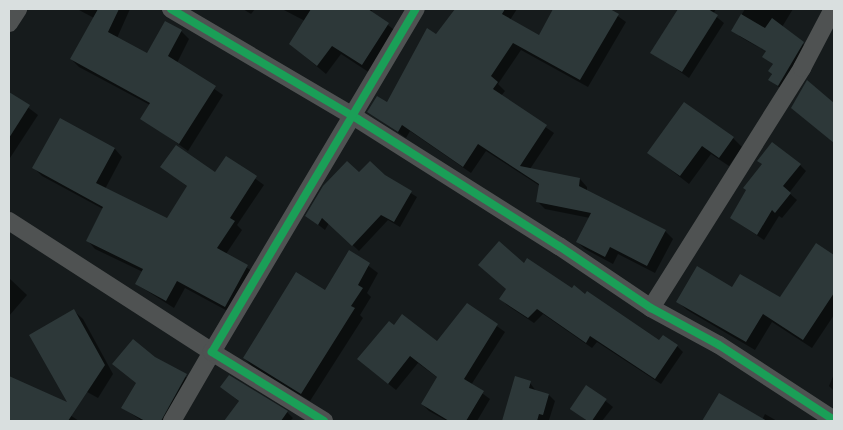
<!DOCTYPE html>
<html>
<head>
<meta charset="utf-8">
<style>
  body { margin:0 }
  #map { position:relative; width:843px; height:430px; overflow:hidden; background:#161b1c; font-family:Arial,sans-serif }
  div>[style] { position:absolute }
  [style*='--x'] { left:calc(var(--x)*1px); top:calc(var(--y)*1px); width:calc(var(--w)*1px); rotate:calc(var(--a)*1deg) }
  .shadow>* { inset:0; background:#0007 }
  .building>* { inset:0; background:#2d3839; transform-origin:0 0 }
  .street>* { height:18px; margin:-9px; padding:0 9px; transform-origin:9px; border-radius:9px; background:#4f5252 }
  .cycleway>* { height:8px; margin:-4px; padding:0 4px; transform-origin:4px; border-radius:4px; background:#1a9f57 }
  span { translate:-50% -50%; white-space:nowrap; text-align:center; line-height:1.15; -webkit-text-stroke:5px #040707; paint-order:stroke }
  .frame { position:absolute; inset:0; border:10px solid #d9dfdf; pointer-events:none }
</style>
</head>
<body>
<div id="map">
  <div class="shadow">
    <i style="clip-path:polygon(77px 9px,130px 9px,117px 38px,148px 55px,181px 31px,189px 39px,177px 63px,223px 95px,188px 151px,142px 118px,150px 105px,79px 67px,71px 59px,94px 18px)"></i>
    <i style="clip-path:polygon(243px 9px,255px 9px,251px 14px)"></i>
    <i style="clip-path:polygon(282px 9px,373px 9px,371px 12px,397px 32px,370px 73px,341px 54px,326px 74px,290px 44px,305px 21px)"></i>
    <i style="clip-path:polygon(459px 9px,517px 9px,510px 20px,539px 36px,555px 9px,608px 9px,626px 22px,588px 87px,521px 50px,498px 84px,505px 91px,501px 96px,554px 133px,530px 169px,580px 179px,587px 187px,587px 191px,665px 231px,673px 239px,655px 273px,618px 254px,613px 264px,585px 249px,577px 242px,590px 218px,545px 209px,537px 201px,540px 186px,486px 151px,471px 173px,410px 131px,406px 138px,369px 112px,387px 104px)"></i>
    <i style="clip-path:polygon(679px 9px,716px 9px,713px 14px,724px 23px,689px 78px,652px 52px)"></i>
    <i style="clip-path:polygon(evenodd,745px 9px,793px 9px,782px 27px,810px 50px,785px 92px,770px 80px,774px 65px,764px 57px,767px 53px,732px 30px,745px 9px,739px 34px,772px 53px,771px 55px,739px 36px,739px 34px)"></i>
    <i style="clip-path:polygon(9px 93px,38px 115px,10px 158px,9px 157px)"></i>
    <i style="clip-path:polygon(60px 120px,115px 149px,122px 157px,105px 189px,167px 220px,188px 187px,162px 167px,216px 174px,227px 158px,264px 185px,237px 225px,242px 230px,226px 254px,255px 273px,233px 314px,185px 288px,174px 308px,136px 284px,143px 272px,95px 249px,88px 241px,103px 209px,42px 176px,34px 168px)"></i>
    <i style="clip-path:polygon(733px 138px,742px 147px,729px 166px,711px 154px,689px 184px,649px 153px)"></i>
    <i style="clip-path:polygon(800px 165px,806px 171px,789px 193px,797px 200px,782px 218px,779px 216px,764px 240px,731px 218px)"></i>
    <i style="clip-path:polygon(359px 174px,384px 176px,417px 197px,400px 227px,388px 220px,359px 251px,329px 223px,325px 230px,307px 216px)"></i>
    <i style="clip-path:polygon(816px 245px,834px 257px,834px 315px,812px 348px,772px 322px,755px 350px,687px 310px,678px 302px,781px 299px)"></i>
    <i style="clip-path:polygon(350px 252px,378px 273px,367px 293px,371px 297px,360px 315px,363px 318px,310px 401px,253px 367px,244px 358px,325px 292px)"></i>
    <i style="clip-path:polygon(524px 264px,585px 296px,659px 342px,677px 346px,683px 352px,661px 384px,597px 342px,592px 348px,543px 314px,534px 323px,507px 305px,501px 299px)"></i>
    <i style="clip-path:polygon(9px 278px,27px 295px,9px 316px)"></i>
    <i style="clip-path:polygon(468px 305px,505px 332px,471px 385px,490px 399px,477px 421px,447px 421px,429px 411px,422px 404px,438px 378px,418px 363px,396px 390px,366px 366px,394px 326px,438px 343px)"></i>
    <i style="clip-path:polygon(74px 311px,83px 319px,113px 374px,98px 398px,78px 387px)"></i>
    <i style="clip-path:polygon(154px 358px,192px 381px,170px 421px,142px 421px,123px 408px)"></i>
    <i style="clip-path:polygon(834px 374px,834px 391px,829px 386px)"></i>
    <i style="clip-path:polygon(9px 377px,57px 399px,61px 409px,79px 421px,9px 421px)"></i>
    <i style="clip-path:polygon(229px 377px,287px 412px,293px 418px,290px 421px,226px 421px,240px 402px,221px 387px)"></i>
    <i style="clip-path:polygon(516px 378px,530px 383px,536px 391px,549px 395px,555px 401px,549px 420px,504px 421px)"></i>
    <i style="clip-path:polygon(587px 386px,613px 407px,602px 421px,587px 421px,571px 408px)"></i>
    <i style="clip-path:polygon(719px 395px,762px 420px,765px 414px,777px 421px,703px 421px)"></i>
  </div>
  <div class="building">
    <i style="clip-path:polygon(98px 9px,119px 9px,108px 32px,147px 53px,165px 21px,182px 30px,168px 56px,216px 86px,179px 144px,140px 119px,150px 103px,70px 59px)"></i>
    <i style="clip-path:polygon(311px 9px,368px 9px,389px 23px,362px 65px,332px 46px,317px 66px,289px 44px)"></i>
    <i style="clip-path:polygon(455px 9px,505px 9px,502px 14px,539px 35px,553px 9px,610px 9px,619px 14px,580px 80px,513px 43px,491px 76px,498px 82px,493px 89px,547px 125px,520px 166px,580px 178px,579px 186px,666px 230px,647px 266px,610px 247px,605px 257px,576px 242px,591px 213px,536px 202px,539px 184px,478px 144px,463px 167px,402px 125px,398px 132px,367px 112px,377px 96px,387px 102px,427px 28px,436px 34px)"></i>
    <i style="clip-path:polygon(678px 9px,708px 9px,718px 15px,682px 72px,650px 53px)"></i>
    <i style="clip-path:polygon(741px 14px,765px 28px,772px 18px,804px 42px,778px 86px,768px 80px,772px 74px,768px 71px,773px 64px,762px 57px,766px 51px,731px 31px)"></i>
    <i style="clip-path:polygon(807px 80px,834px 103px,834px 143px,791px 108px)"></i>
    <i style="clip-path:polygon(9px 92px,30px 105px,9px 138px)"></i>
    <i style="clip-path:polygon(684px 102px,734px 137px,719px 158px,702px 146px,680px 176px,647px 153px)"></i>
    <i style="clip-path:polygon(60px 118px,115px 148px,96px 183px,167px 218px,187px 186px,160px 167px,176px 145px,215px 172px,226px 156px,257px 176px,230px 218px,235px 221px,217px 248px,248px 265px,225px 307px,177px 281px,166px 301px,135px 284px,143px 269px,86px 241px,103px 207px,32px 168px)"></i>
    <i style="clip-path:polygon(772px 142px,801px 164px,783px 186px,791px 193px,775px 213px,772px 210px,757px 235px,730px 218px,746px 190px,743px 188px,762px 164px,757px 161px)"></i>
    <i style="clip-path:polygon(347px 161px,359px 172px,370px 161px,385px 175px,412px 191px,394px 222px,381px 215px,352px 246px,322px 218px,318px 225px,305px 216px,323px 186px)"></i>
    <i style="clip-path:polygon(499px 241px,524px 263px,527px 258px,572px 288px,574px 285px,585px 294px,587px 291px,659px 340px,663px 335px,678px 345px,655px 379px,590px 336px,586px 343px,537px 309px,528px 318px,499px 299px,506px 289px,478px 265px)"></i>
    <i style="clip-path:polygon(816px 243px,834px 255px,834px 293px,803px 340px,763px 314px,746px 342px,676px 302px,697px 266px,732px 287px,740px 274px,780px 297px)"></i>
    <i style="clip-path:polygon(349px 250px,370px 263px,358px 285px,363px 288px,351px 306px,355px 308px,301px 394px,243px 358px,296px 272px,325px 290px)"></i>
    <i style="clip-path:polygon(467px 303px,498px 324px,464px 379px,484px 391px,466px 421px,449px 421px,421px 404px,437px 377px,410px 356px,388px 384px,357px 359px,389px 321px,394px 325px,402px 314px,437px 341px)"></i>
    <i style="clip-path:polygon(74px 309px,105px 365px,68px 421px,9px 421px,9px 376px,67px 402px,29px 335px)"></i>
    <i style="clip-path:polygon(133px 339px,155px 357px,187px 374px,161px 421px,145px 421px,121px 408px,136px 383px,112px 364px)"></i>
    <i style="clip-path:polygon(229px 375px,288px 411px,281px 421px,224px 421px,239px 401px,220px 387px)"></i>
    <i style="clip-path:polygon(515px 376px,531px 381px,529px 388px,549px 394px,543px 415px,539px 414px,537px 421px,502px 421px)"></i>
    <i style="left:586px;top:385px;width:25px;height:29px;rotate:34deg"></i>
    <i style="clip-path:polygon(719px 393px,767px 421px,702px 421px)"></i>
  </div>
  <div class="street">
    <i style="--x:171;--y:9;--w:211;--a:30.5"></i>
    <i style="--x:353;--y:116;--w:244;--a:32.3"></i>
    <i style="--x:559;--y:246;--w:111;--a:34"></i>
    <i style="--x:651;--y:308;--w:77;--a:28.6"></i>
    <i style="--x:719;--y:345;--w:137;--a:33.1"></i>
    <i style="--x:9;--y:23;--w:17;--a:-57"></i>
    <i style="--x:9;--y:221;--w:242;--a:32.8"></i>
    <i style="--x:212;--y:352;--w:80;--a:120.1"></i>
    <i style="--x:651;--y:308;--w:284;--a:-57.8"></i>
    <i style="--x:802;--y:68;--w:67;--a:-62.3"></i>
    <i style="--x:324;--y:421;--w:132;--a:-148.4"></i>
    <i style="--x:212;--y:352;--w:399;--a:-59.3"></i>
  </div>
  <div class="cycleway">
    <i style="--x:171;--y:9;--w:211;--a:30.5"></i>
    <i style="--x:353;--y:116;--w:244;--a:32.3"></i>
    <i style="--x:559;--y:246;--w:111;--a:34"></i>
    <i style="--x:651;--y:308;--w:77;--a:28.6"></i>
    <i style="--x:719;--y:345;--w:137;--a:33.1"></i>
    <i style="--x:324;--y:421;--w:132;--a:-148.4"></i>
    <i style="--x:212;--y:352;--w:399;--a:-59.3"></i>
  </div>
  <div class="frame"></div>
</div>
</body>
</html>
